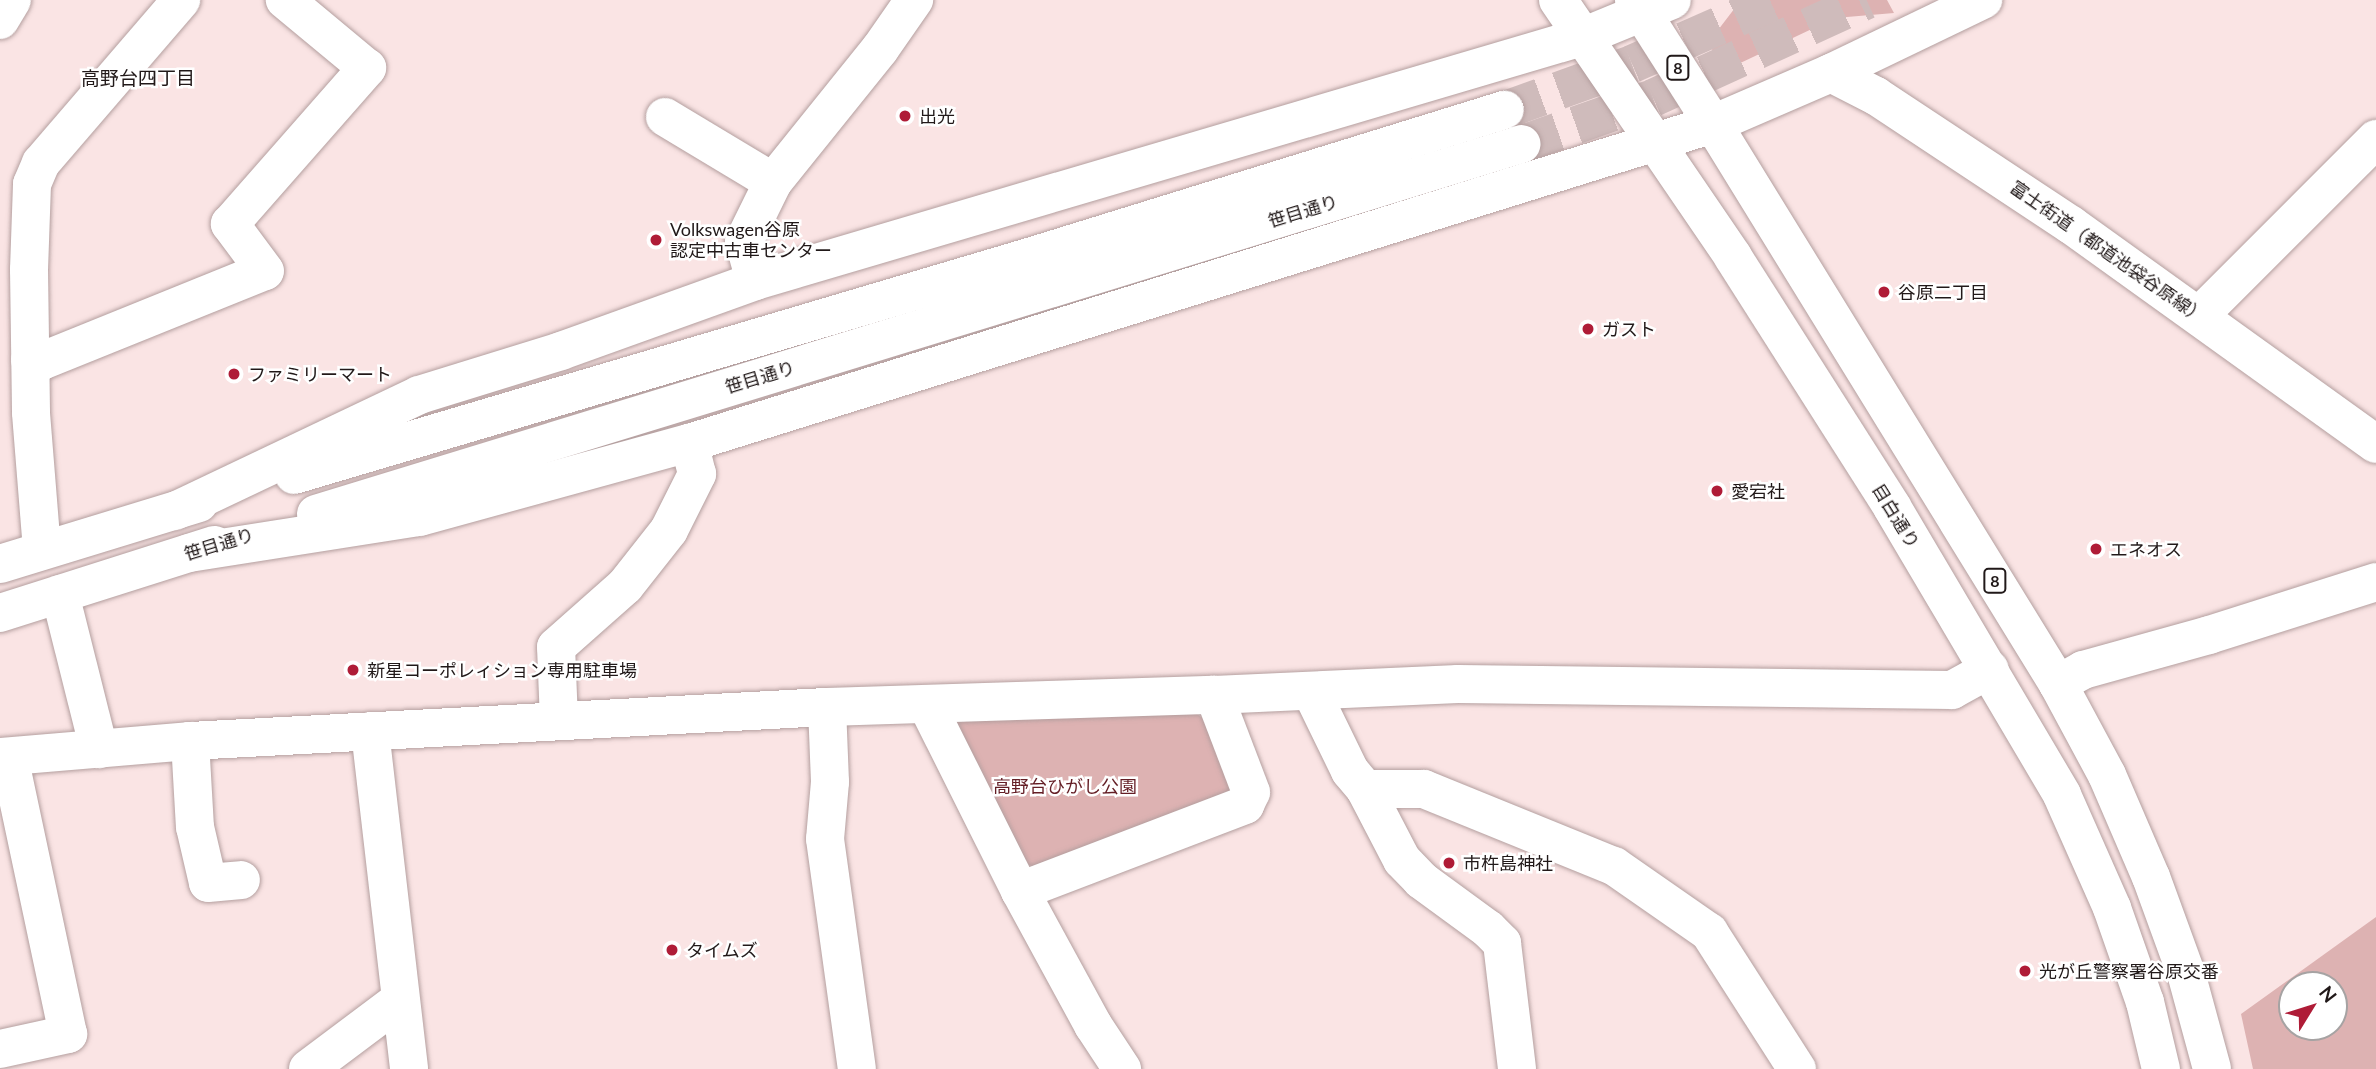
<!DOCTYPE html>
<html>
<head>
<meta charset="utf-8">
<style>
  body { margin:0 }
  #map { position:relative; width:2376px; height:1069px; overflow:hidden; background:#fae4e4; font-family:Lato,"Noto Sans JP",sans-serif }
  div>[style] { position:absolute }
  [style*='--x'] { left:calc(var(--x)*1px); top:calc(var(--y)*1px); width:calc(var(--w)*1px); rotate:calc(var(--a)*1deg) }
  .green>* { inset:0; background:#ddb2b2 }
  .major-tunnel>* { height:38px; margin-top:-19px; transform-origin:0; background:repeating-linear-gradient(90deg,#cfbbbb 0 38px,transparent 0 57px) }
  .roads { filter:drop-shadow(0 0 2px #b49f9f) drop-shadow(0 0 2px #b49f9f) }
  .minor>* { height:38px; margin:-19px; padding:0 19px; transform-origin:19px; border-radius:19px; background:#fff }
  .major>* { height:38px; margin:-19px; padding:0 19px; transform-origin:19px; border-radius:19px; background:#fff }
  .dots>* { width:19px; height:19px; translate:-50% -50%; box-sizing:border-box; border:4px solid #fff; border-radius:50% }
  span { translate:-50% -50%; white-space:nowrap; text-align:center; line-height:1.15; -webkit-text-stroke:5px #fff; paint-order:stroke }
  .shield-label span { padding:2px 5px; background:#fff; border:2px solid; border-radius:5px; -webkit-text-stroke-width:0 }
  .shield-label { font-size:16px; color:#211919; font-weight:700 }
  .poi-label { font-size:18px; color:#211919 }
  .left { translate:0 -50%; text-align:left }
  .street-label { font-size:18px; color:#211919 }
  .park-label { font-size:18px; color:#641e25 }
  .neighbourhood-label { font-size:19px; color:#211919 }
  .north { position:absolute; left:2278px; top:971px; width:70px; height:70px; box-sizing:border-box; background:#fff; border:2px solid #a6a3a3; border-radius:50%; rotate:52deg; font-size:19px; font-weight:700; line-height:28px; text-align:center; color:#211919 }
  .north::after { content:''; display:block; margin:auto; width:24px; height:32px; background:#af1c37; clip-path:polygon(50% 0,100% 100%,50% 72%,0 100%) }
</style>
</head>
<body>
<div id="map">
  <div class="green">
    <i style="clip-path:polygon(1741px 0,1887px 0,1894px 13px,1835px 18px,1734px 66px,1720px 67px,1711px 47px,1715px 34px)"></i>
    <i style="clip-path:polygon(1194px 712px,1214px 726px,1235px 788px,1228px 803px,1040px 870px,1023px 862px,954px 735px,959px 717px)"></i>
    <i style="clip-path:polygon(evenodd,2376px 917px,2376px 1069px,2253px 1069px,2241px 1014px,2376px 917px,2292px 985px,2334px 985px,2334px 1027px,2292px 1027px,2292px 985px)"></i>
  </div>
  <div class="major-tunnel">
    <i style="--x:1505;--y:110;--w:135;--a:-19.9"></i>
    <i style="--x:1632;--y:64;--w:158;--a:-23.8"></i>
    <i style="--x:1522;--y:144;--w:139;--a:-19.3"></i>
    <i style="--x:1653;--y:98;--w:235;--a:-24.6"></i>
  </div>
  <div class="roads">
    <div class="minor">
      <i style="--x:0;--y:20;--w:23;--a:-59"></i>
      <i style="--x:665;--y:117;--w:126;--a:31"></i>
      <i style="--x:755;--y:281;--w:41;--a:-105.4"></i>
      <i style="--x:744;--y:241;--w:66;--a:-63.8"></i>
      <i style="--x:773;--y:182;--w:171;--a:-51.2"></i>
      <i style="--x:880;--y:49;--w:60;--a:-55.2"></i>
      <i style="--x:2200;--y:315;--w:249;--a:-45"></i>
      <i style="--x:30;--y:360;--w:12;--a:5"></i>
      <i style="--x:42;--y:361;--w:240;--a:-22"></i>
      <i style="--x:265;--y:271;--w:59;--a:-126.7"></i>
      <i style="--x:230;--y:224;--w:208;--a:-48.7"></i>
      <i style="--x:367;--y:68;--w:107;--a:-140.3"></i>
      <i style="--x:42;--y:550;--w:138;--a:-94.6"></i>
      <i style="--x:31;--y:412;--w:142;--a:-90.8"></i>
      <i style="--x:29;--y:270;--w:86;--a:-88"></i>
      <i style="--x:32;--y:184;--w:23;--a:-67"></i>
      <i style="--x:41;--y:163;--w:215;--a:-49.3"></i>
      <i style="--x:60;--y:594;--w:160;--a:75.9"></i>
      <i style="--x:2058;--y:684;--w:29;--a:-29"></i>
      <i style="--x:2083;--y:670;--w:131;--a:-15.5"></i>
      <i style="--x:2209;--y:635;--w:175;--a:-17.6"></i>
      <i style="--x:1311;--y:691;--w:89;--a:64"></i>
      <i style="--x:1350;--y:771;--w:23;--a:50"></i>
      <i style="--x:1365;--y:789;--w:80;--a:62.5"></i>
      <i style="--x:1402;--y:860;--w:28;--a:46"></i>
      <i style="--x:1421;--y:880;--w:83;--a:36.2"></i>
      <i style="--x:1488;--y:929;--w:20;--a:45"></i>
      <i style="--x:1502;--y:943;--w:127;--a:83.2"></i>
      <i style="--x:927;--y:705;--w:208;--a:63.4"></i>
      <i style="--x:1020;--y:891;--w:153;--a:61.4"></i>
      <i style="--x:1093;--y:1025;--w:53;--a:56.6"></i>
      <i style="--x:827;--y:707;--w:75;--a:87.7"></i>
      <i style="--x:830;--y:782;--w:57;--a:95"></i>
      <i style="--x:825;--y:839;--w:232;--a:82.1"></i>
      <i style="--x:559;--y:721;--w:74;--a:-92.3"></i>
      <i style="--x:556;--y:647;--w:92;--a:-41.5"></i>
      <i style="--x:625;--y:586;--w:71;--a:-51.8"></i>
      <i style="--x:669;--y:530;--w:63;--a:-63.4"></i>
      <i style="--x:697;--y:474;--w:32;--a:-104"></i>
      <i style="--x:370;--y:731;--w:340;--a:83.4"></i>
      <i style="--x:190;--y:741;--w:86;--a:86.7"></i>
      <i style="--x:195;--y:827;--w:57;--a:76.9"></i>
      <i style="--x:208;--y:883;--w:33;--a:-5"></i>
      <i style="--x:0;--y:757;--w:191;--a:-4.8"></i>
      <i style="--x:190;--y:741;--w:638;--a:-3.06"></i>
      <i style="--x:827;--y:707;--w:387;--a:-1.8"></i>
      <i style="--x:1214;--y:695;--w:244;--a:-2.6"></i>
      <i style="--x:1458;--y:684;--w:494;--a:0.7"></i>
      <i style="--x:1952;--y:690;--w:43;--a:-28.9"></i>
      <i style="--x:1365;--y:789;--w:59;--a:0"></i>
      <i style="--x:1424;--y:789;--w:205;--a:22.1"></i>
      <i style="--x:1614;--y:866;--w:116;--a:34.8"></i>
      <i style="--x:1709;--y:932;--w:163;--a:57.3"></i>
      <i style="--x:1020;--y:891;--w:241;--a:-20.9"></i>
      <i style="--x:1245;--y:805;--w:14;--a:-65"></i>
      <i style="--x:1251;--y:792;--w:104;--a:-110.9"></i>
      <i style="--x:0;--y:1049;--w:70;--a:-12.4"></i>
      <i style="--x:68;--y:1034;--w:283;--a:-102"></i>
      <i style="--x:308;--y:1069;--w:115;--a:-36.9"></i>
    </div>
    <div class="major">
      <i style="--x:1558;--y:0;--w:311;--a:55.7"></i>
      <i style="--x:1733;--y:257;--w:296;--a:57.5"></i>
      <i style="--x:1892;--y:507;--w:334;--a:59.4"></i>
      <i style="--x:2062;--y:795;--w:124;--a:66.1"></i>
      <i style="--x:2112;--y:908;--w:100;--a:70.7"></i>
      <i style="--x:2145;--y:1002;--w:69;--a:76.6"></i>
      <i style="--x:1634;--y:0;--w:147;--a:57.5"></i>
      <i style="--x:1713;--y:124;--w:658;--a:58.36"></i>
      <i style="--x:2058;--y:684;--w:103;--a:61.7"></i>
      <i style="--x:2107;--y:775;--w:111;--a:66.7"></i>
      <i style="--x:2151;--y:877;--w:102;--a:70"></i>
      <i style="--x:2186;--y:973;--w:99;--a:74.8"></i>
      <i style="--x:1831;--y:73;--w:51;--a:27.1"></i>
      <i style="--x:1876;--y:96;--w:234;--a:33.5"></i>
      <i style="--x:2071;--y:225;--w:375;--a:35.7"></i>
      <i style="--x:294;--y:475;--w:767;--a:-16.52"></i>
      <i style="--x:1029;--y:257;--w:498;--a:-17.2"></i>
      <i style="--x:175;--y:511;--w:270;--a:-25.4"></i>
      <i style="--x:419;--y:395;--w:149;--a:-17.2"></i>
      <i style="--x:561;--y:351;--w:206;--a:-19.8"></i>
      <i style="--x:755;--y:281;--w:862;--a:-16.44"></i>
      <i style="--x:1582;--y:37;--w:97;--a:-22.3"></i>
      <i style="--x:316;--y:514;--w:1261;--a:-17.06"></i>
      <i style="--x:189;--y:553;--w:234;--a:-8.9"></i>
      <i style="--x:420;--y:517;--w:279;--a:-15.4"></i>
      <i style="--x:689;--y:443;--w:1073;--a:-17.3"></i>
      <i style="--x:1713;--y:124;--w:129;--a:-23.4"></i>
      <i style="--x:1831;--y:73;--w:169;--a:-25.7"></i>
      <i style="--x:0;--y:564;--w:208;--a:-17"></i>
      <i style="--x:0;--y:613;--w:225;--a:-17.6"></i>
    </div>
  </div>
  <div class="dots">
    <i style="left:905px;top:116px;background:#af1c37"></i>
    <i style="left:656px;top:240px;background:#af1c37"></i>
    <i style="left:1884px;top:292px;background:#af1c37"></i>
    <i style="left:1588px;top:329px;background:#af1c37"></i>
    <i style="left:234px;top:374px;background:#af1c37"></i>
    <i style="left:1717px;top:491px;background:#af1c37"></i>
    <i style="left:2096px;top:549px;background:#af1c37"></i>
    <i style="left:353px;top:670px;background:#af1c37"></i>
    <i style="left:1449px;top:863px;background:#af1c37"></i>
    <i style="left:672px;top:950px;background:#af1c37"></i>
    <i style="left:2025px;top:971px;background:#af1c37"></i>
  </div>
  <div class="shield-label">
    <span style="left:1678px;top:68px">8</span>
    <span style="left:1995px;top:581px">8</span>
  </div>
  <div class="poi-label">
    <span class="left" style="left:919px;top:116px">出光</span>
    <span class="left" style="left:670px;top:240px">Volkswagen谷原<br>認定中古車センター</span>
    <span class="left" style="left:1898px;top:292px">谷原二丁目</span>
    <span class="left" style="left:1602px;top:329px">ガスト</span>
    <span class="left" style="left:248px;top:374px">ファミリーマート</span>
    <span class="left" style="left:1731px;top:491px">愛宕社</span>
    <span class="left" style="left:2110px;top:549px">エネオス</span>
    <span class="left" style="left:367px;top:670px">新星コーポレィション専用駐車場</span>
    <span class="left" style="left:1463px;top:863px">市杵島神社</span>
    <span class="left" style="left:686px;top:950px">タイムズ</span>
    <span class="left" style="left:2039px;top:971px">光が丘警察署谷原交番</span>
  </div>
  <div class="street-label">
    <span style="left:1303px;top:211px;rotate:-17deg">笹目通り</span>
    <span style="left:2108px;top:252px;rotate:35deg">富士街道（都道池袋谷原線）</span>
    <span style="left:760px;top:377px;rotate:-17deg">笹目通り</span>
    <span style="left:1896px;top:516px;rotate:58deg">目白通り</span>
    <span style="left:219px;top:544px;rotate:-17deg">笹目通り</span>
  </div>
  <div class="park-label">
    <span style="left:1065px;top:786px">高野台ひがし公園</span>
  </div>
  <div class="neighbourhood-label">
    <span style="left:138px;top:78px">高野台四丁目</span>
  </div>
  <div class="north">N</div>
</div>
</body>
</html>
